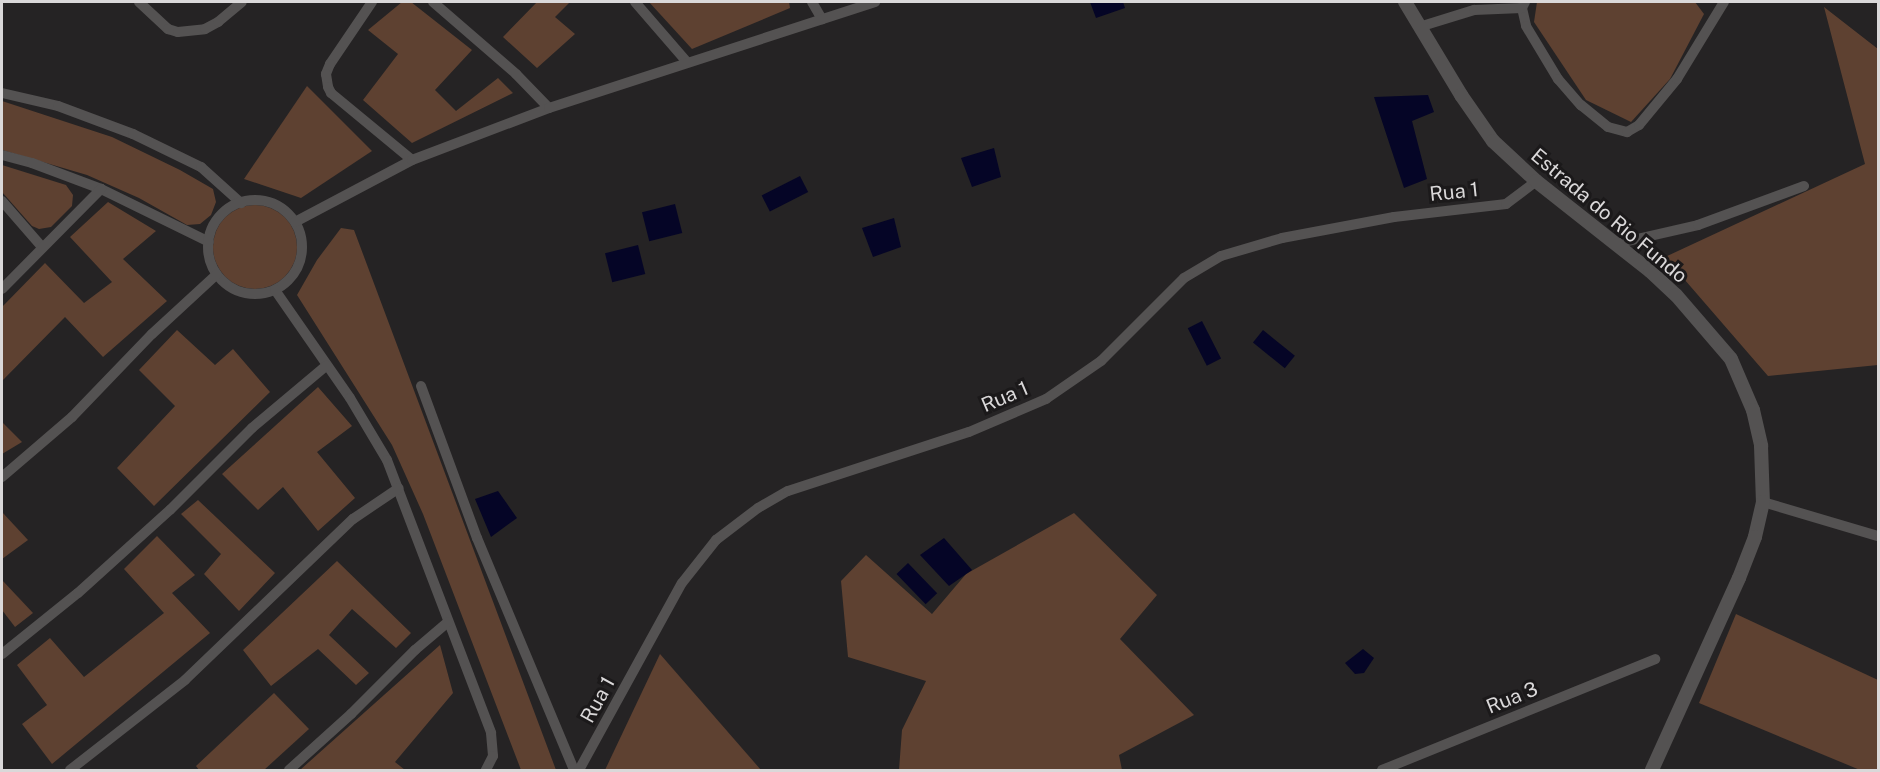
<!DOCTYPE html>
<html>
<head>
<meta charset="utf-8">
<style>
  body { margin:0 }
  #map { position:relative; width:1880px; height:772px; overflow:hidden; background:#252324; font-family:"Public Sans",sans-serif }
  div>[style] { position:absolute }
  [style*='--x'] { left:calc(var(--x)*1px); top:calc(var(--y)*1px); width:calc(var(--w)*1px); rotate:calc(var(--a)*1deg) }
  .green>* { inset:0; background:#5e4131 }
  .round { border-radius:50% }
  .water>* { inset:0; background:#050526; transform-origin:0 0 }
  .minor>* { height:10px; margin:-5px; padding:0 5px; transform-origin:5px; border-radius:5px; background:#545252 }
  .minor>.ring { margin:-5px; padding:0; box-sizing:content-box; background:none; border:10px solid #545252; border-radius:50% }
  .tertiary>* { height:14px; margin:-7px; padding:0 7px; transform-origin:7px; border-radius:7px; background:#545252 }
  span { translate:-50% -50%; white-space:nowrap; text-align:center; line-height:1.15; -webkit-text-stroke:6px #1b191a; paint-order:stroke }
  .street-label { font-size:20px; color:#dad8d9 }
  .frame { position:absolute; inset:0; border:3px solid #dad8d9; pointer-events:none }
</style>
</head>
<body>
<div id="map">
  <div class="green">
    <i style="clip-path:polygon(402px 2px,411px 2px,472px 50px,435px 90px,456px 111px,498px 78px,513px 93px,412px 143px,363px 100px,398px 54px,368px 30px)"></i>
    <i style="clip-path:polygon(537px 2px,570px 2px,555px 17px,575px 34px,537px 68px,503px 37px)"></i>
    <i style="clip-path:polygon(649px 2px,789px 2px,790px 8px,692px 49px)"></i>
    <i style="clip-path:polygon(1537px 2px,1695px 2px,1704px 14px,1670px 79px,1631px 122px,1586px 100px,1534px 22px)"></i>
    <i style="clip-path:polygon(1824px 7px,1878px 49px,1878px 365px,1768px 376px,1665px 257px,1865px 164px)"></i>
    <i style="clip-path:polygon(307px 86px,372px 151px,301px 198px,244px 179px)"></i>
    <i style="clip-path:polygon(2px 101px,112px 137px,180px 170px,213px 189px,216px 202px,211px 215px,200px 224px,187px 225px,139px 198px,87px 175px,2px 150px)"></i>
    <i style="clip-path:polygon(2px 165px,66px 185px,73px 195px,72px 206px,51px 227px,39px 229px,32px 226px,2px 192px)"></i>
    <i style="clip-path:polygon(108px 202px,156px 231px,123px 259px,167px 301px,103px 357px,65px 317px,3px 380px,2px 307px,45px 263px,84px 303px,112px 282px,70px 237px)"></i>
    <i class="round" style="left:213px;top:205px;width:84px;height:84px"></i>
    <i style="clip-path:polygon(341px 228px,354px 230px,556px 770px,521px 770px,423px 514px,392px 445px,297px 295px,317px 260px)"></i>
    <i style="clip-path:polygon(177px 330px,215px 365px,233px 349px,270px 392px,154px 506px,117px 468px,175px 406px,139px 370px)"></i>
    <i style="clip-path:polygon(318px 387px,352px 426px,317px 452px,355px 498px,318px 531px,283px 487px,258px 510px,222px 474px)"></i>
    <i style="clip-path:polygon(2px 422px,22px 442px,2px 454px)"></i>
    <i style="clip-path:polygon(198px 500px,275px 573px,239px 611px,204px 574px,221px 554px,181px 514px)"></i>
    <i style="clip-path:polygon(2px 512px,28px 540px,2px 559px)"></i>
    <i style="clip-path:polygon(1074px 513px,1157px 595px,1120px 639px,1194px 715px,1119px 755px,1122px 770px,899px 770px,902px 730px,926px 681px,848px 657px,841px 581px,866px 555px,932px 614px,966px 574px)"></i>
    <i style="clip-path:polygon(157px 536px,195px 575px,172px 593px,210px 633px,52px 764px,22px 724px,47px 705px,17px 665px,50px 638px,84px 677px,164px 613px,124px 569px)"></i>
    <i style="clip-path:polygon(337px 561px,411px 633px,396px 648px,352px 609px,329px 635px,369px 673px,356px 685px,318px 649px,271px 686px,243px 650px)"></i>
    <i style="clip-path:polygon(2px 580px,33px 613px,15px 627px,2px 610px)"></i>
    <i style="clip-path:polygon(1736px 614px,1878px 680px,1878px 770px,1860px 770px,1699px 703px)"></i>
    <i style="clip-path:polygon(440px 645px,453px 693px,395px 762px,405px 770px,300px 770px)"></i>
    <i style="clip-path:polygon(660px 654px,761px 770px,605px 770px)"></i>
    <i style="clip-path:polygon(274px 693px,309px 729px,264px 770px,199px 770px,196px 766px)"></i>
  </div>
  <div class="water">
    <i style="clip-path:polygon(1090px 2px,1123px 2px,1125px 8px,1096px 18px)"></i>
    <i style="clip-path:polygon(1428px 95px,1434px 112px,1412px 121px,1427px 179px,1404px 188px,1374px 97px)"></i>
    <i style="clip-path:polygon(994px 148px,1001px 177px,972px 187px,961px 158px)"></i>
    <i style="left:800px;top:176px;width:18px;height:43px;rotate:63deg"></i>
    <i style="left:675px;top:204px;width:30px;height:34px;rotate:76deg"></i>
    <i style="clip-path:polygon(894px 218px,901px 247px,873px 257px,862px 228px)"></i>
    <i style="left:638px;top:245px;width:30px;height:34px;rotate:76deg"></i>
    <i style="left:1202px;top:321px;width:42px;height:16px;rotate:63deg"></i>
    <i style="left:1263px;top:330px;width:41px;height:16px;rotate:39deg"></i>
    <i style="clip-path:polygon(498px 491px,517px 518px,491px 537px,475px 499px)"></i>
    <i style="clip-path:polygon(944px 538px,972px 570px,949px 586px,920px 555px)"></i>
    <i style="left:908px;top:563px;width:42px;height:16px;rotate:46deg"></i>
    <i style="clip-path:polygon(1363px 649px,1374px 658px,1364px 673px,1355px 674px,1345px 663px)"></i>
  </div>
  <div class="minor">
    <i style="--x:139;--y:2;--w:40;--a:43"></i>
    <i style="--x:168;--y:29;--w:10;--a:17"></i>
    <i style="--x:178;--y:32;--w:27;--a:-6"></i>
    <i style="--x:205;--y:29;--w:15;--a:-28"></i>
    <i style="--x:218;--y:22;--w:31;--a:-40"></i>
    <i style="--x:372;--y:2;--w:75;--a:124.1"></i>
    <i style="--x:330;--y:64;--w:11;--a:112"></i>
    <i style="--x:326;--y:74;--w:13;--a:81"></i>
    <i style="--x:328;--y:87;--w:7;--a:63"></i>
    <i style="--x:331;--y:93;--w:105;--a:39.6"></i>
    <i style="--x:433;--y:2;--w:110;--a:40.9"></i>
    <i style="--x:516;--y:74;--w:47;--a:45.9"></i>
    <i style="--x:635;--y:2;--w:79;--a:49.1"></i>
    <i style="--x:812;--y:2;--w:20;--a:60"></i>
    <i style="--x:1525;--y:2;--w:7;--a:117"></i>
    <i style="--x:1522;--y:8;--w:18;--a:77"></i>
    <i style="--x:1526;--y:26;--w:62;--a:58.9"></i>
    <i style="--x:1558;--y:79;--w:35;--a:49"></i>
    <i style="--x:1581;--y:105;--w:35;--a:39"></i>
    <i style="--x:1608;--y:127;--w:20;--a:15"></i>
    <i style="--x:1627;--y:132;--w:14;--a:-30"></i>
    <i style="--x:1639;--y:125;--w:60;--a:-50.4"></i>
    <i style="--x:1677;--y:79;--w:90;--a:-58.6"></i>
    <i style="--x:1419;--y:27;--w:58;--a:-17.2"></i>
    <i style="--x:1474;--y:10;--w:48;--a:-2.4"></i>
    <i style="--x:2;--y:93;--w:57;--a:13.1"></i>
    <i style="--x:58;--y:106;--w:80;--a:20.5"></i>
    <i style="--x:133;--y:134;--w:76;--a:25.9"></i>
    <i style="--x:201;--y:167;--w:54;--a:42"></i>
    <i style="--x:2;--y:155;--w:31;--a:15"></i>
    <i style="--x:32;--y:163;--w:74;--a:20.6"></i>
    <i style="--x:101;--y:189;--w:120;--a:26.1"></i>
    <i class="ring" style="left:208px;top:200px;width:84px;height:84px"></i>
    <i style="--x:2;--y:201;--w:61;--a:49"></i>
    <i style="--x:295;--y:222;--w:132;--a:-27.9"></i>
    <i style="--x:412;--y:160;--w:147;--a:-20.8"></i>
    <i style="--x:549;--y:108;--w:343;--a:-18"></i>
    <i style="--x:1615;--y:244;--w:85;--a:-12.9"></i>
    <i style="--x:1698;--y:225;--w:113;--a:-20.2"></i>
    <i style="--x:2;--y:289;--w:141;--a:-45.3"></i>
    <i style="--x:275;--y:290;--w:131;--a:55.2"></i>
    <i style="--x:350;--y:398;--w:72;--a:59.2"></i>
    <i style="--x:387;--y:460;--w:292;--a:69.1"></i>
    <i style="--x:491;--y:733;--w:23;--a:85"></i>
    <i style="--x:493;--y:756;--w:16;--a:117"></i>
    <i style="--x:421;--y:386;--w:162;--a:69.8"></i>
    <i style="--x:477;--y:538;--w:251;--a:67.3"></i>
    <i style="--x:2;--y:477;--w:92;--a:-40.6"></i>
    <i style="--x:72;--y:417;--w:115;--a:-46.1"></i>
    <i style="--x:152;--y:334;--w:88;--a:-42.7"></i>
    <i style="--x:1763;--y:502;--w:120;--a:16.5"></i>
    <i style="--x:2;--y:654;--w:97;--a:-38.8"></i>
    <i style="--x:78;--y:593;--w:124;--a:-42.1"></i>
    <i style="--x:170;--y:510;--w:116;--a:-45"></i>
    <i style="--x:252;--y:428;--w:97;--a:-40"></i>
    <i style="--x:70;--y:770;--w:146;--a:-38"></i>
    <i style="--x:185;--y:680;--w:233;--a:-43.8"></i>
    <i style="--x:353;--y:519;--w:55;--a:-34"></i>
    <i style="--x:289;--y:770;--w:84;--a:-42.1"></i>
    <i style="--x:351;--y:714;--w:91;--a:-45"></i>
    <i style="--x:415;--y:650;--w:43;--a:-40.3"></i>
    <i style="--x:579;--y:770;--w:213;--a:-61.2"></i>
    <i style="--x:682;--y:583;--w:55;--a:-51.7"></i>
    <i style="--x:716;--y:540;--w:53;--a:-37.3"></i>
    <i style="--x:758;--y:508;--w:34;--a:-30"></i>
    <i style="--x:788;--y:491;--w:190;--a:-18.1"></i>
    <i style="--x:969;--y:432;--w:84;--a:-23.2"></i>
    <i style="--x:1046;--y:399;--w:67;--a:-34.6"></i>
    <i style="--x:1101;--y:361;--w:117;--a:-45"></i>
    <i style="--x:1184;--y:278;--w:43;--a:-30.7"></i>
    <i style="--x:1221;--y:256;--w:64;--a:-16.4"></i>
    <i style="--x:1282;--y:238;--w:114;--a:-10.6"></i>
    <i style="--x:1394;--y:217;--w:113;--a:-6.6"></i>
    <i style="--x:1506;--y:204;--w:38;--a:-37"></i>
    <i style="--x:1382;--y:770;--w:295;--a:-22.1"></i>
  </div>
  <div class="tertiary">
    <i style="--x:1405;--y:2;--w:109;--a:58.9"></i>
    <i style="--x:1461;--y:95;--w:56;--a:55.2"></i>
    <i style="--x:1493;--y:141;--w:59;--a:42.9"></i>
    <i style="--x:1536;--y:181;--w:145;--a:38.3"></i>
    <i style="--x:1650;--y:271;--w:35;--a:43"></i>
    <i style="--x:1676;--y:295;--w:84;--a:49.3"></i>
    <i style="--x:1731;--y:359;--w:56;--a:66.7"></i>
    <i style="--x:1753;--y:410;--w:37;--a:77"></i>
    <i style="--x:1761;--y:446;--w:56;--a:88"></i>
    <i style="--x:1763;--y:502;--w:36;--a:103"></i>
    <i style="--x:1755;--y:537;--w:44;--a:111.3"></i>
    <i style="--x:1739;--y:578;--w:211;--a:114.4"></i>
  </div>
  <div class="street-label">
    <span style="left:1454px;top:192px;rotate:-6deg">Rua 1</span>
    <span style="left:1609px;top:216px;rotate:40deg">Estrada do Rio Fundo</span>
    <span style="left:1005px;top:397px;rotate:-23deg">Rua 1</span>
    <span style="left:1512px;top:698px;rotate:-22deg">Rua 3</span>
    <span style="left:598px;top:700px;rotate:-61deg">Rua 1</span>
  </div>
  <div class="frame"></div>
</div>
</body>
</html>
